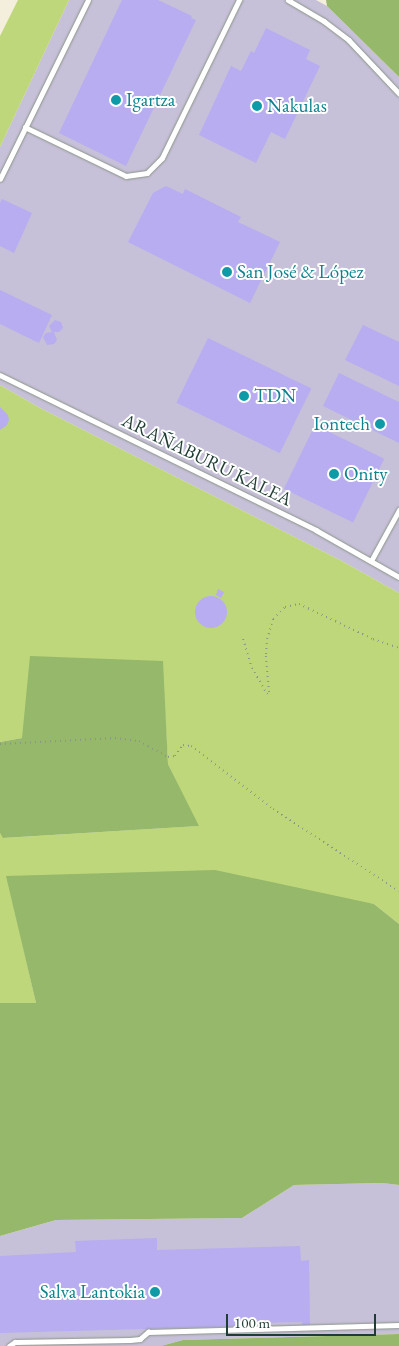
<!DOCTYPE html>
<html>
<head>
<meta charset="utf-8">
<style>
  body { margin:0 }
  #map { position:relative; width:399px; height:1346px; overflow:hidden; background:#f4efdd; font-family:"EB Garamond",serif }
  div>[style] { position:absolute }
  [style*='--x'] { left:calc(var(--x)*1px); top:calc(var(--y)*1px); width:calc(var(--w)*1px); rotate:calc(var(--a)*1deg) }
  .industrial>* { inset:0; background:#c7c0d9 }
  .green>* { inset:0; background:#bed77b }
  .forest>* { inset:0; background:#96b86b }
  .building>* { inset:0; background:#b7adf0; transform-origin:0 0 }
  .round { border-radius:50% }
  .path>* { height:2px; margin-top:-1px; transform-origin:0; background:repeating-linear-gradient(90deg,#8a9688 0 1px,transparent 0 5px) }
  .roads { filter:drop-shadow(0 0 1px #8a9688) drop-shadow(0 0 1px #8a9688) }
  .service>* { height:4.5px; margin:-2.25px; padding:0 2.25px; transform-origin:2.25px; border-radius:2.25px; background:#fff }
  .dots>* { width:14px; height:14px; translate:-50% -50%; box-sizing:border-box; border:2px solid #fff; border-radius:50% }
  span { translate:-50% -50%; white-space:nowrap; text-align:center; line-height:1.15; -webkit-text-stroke:4px #fff; paint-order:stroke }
  .culture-label { font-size:19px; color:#0d838f }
  .left { translate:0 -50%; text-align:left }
  .right { translate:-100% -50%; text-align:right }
  .street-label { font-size:19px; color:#1f3d34 }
  .scale { position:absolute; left:226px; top:1314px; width:150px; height:22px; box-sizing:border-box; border:2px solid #1f3d34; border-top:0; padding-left:6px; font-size:15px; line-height:18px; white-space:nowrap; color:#1f3d34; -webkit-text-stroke:4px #fff; paint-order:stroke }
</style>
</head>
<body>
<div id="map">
  <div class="industrial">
    <i style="clip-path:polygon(69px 0,316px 0,327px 6px,399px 77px,399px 593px,340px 560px,40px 408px,0 385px,0 147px)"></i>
    <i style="clip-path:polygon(382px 1183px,399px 1185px,399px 1334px,183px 1340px,161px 1346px,0 1346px,0 1236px,56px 1220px,242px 1218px,294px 1185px)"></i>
  </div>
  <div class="green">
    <i style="clip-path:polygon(18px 0,69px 0,0 147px,0 36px)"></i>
    <i style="clip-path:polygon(0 385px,40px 408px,340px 560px,399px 593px,399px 924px,374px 904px,7px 876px,36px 1003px,0 1003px,0 833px,4px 838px,198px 826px,168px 764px,162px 661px,22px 738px,0 742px)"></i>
  </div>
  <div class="forest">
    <i style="clip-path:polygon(326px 0,399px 0,399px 77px,327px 6px)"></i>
    <i style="clip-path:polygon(30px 656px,163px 661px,168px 764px,199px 826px,3px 838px,0 833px,0 742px,22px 738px)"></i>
    <i style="clip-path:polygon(215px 870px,374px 904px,399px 924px,399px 1185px,382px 1183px,294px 1185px,242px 1218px,56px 1220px,0 1236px,0 1003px,36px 1003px,6px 876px)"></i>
    <i style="clip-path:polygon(399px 1334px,399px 1346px,161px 1346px,183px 1340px)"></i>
  </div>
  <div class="building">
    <i style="clip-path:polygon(122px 0,158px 0,192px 16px,191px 18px,196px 20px,126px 166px,59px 133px)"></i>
    <i style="clip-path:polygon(266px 28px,310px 50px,306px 59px,320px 66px,285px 139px,271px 132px,256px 163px,199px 135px,231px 66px,241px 71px,251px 51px,254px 53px)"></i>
    <i style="clip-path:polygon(166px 186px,183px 194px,185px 189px,241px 217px,238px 222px,280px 242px,250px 303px,128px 242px,153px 193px)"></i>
    <i style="clip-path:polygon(2px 199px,32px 213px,14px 253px,0 246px,0 203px)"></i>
    <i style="clip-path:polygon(0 290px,52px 315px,39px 343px,0 324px)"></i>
    <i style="clip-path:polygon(55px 320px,61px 322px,63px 328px,59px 332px,54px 332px,57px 340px,54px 344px,47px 345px,43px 337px,46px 333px,52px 332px,49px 326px)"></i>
    <i style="clip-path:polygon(363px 325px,399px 342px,399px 386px,345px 360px)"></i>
    <i style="left:208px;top:338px;width:115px;height:72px;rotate:26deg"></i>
    <i style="clip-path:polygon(339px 373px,399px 402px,399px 443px,323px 406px)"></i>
    <i style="clip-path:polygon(0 407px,8px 415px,9px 420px,7px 425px,0 430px)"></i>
    <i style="left:315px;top:425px;width:77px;height:71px;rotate:26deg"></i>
    <i style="clip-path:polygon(218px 589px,224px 592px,221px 598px,216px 595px)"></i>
    <i class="round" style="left:195px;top:596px;width:32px;height:32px"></i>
    <i style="clip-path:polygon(157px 1238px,157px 1250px,300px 1246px,301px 1261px,309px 1260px,310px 1325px,302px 1325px,302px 1322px,253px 1323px,253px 1326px,0 1333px,0 1256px,76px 1252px,75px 1241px)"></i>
  </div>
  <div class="path">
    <i style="--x:243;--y:639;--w:30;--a:73"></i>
    <i style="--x:252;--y:668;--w:30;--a:60"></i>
    <i style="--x:267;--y:694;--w:3;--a:-45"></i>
    <i style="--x:269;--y:692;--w:38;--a:-95"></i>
    <i style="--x:266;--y:654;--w:15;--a:-86"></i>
    <i style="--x:267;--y:639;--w:21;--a:-73"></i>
    <i style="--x:273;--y:619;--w:17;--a:-45"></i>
    <i style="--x:285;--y:607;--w:14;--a:-12"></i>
    <i style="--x:299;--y:604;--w:82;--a:25.3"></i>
    <i style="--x:373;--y:639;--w:28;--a:19"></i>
    <i style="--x:0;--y:744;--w:115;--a:-3"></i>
    <i style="--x:115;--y:738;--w:24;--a:7"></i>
    <i style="--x:139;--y:741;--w:33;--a:29"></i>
    <i style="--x:168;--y:757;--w:7;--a:-8"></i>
    <i style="--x:175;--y:756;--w:14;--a:-54"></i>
    <i style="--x:183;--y:745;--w:8;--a:7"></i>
    <i style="--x:191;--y:746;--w:103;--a:37.5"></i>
    <i style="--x:273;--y:809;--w:150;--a:33.1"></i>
  </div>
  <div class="roads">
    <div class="service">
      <i style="--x:288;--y:0;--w:42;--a:30.3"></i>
      <i style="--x:324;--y:21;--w:31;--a:37"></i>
      <i style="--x:349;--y:40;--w:73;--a:46.7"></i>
      <i style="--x:25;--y:127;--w:112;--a:25.9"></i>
      <i style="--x:126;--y:176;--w:21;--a:-8"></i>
      <i style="--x:147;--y:173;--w:21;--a:-45"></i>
      <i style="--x:162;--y:158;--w:176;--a:-64"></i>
      <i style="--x:0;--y:179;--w:199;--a:-63.8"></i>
      <i style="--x:0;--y:375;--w:352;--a:26.1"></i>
      <i style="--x:316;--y:530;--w:95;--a:29.5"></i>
      <i style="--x:371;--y:561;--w:58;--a:-61.2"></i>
      <i style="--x:9;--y:1346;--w:7;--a:-34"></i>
      <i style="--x:15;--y:1342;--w:115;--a:-1"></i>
      <i style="--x:130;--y:1340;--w:10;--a:-6"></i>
      <i style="--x:140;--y:1339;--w:11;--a:-41"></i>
      <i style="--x:148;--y:1332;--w:251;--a:-1.6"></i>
    </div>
  </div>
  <div class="dots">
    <i style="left:116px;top:100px;background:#0f9aa8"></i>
    <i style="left:257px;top:106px;background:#0f9aa8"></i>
    <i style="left:227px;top:272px;background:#0f9aa8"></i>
    <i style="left:244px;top:396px;background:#0f9aa8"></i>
    <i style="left:380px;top:424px;background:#0f9aa8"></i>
    <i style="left:334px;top:474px;background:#0f9aa8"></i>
    <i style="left:155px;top:1292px;background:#0f9aa8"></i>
  </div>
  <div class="culture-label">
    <span class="left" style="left:126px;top:100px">Igartza</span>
    <span class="left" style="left:267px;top:106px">Nakulas</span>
    <span class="left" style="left:237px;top:272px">San José &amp; López</span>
    <span class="left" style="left:254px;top:396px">TDN</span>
    <span class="right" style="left:370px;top:424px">Iontech</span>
    <span class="left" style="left:344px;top:474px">Onity</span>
    <span class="right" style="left:145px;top:1292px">Salva Lantokia</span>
  </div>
  <div class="street-label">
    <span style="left:207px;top:460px;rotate:26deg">ARAÑABURU KALEA</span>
  </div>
  <div class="scale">100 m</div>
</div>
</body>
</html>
